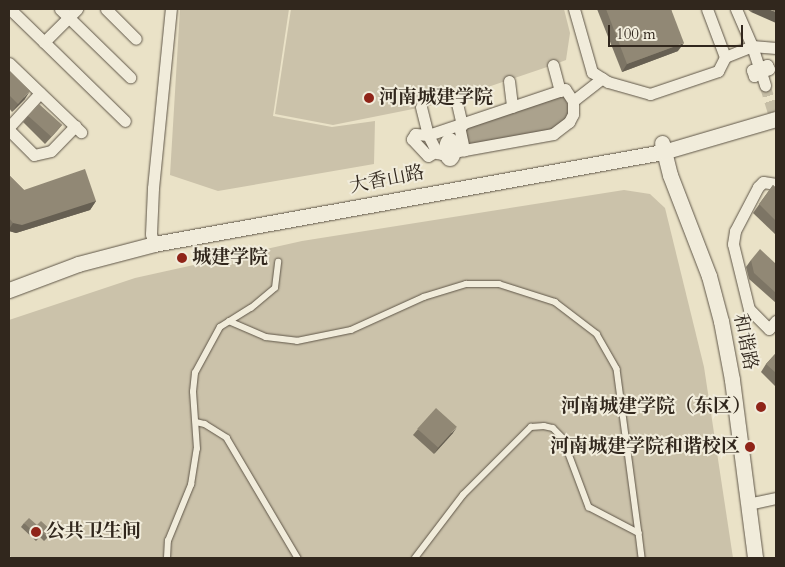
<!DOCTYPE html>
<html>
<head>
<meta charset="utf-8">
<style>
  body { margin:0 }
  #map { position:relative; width:785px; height:567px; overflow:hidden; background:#eae2c7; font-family:Cardo,"Noto Serif SC",serif }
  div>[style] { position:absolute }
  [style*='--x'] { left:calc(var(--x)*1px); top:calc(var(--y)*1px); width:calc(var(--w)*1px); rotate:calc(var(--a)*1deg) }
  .green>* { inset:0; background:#cbc2aa }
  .water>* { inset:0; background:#aba28d }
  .street-tunnel>* { height:11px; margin-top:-5.5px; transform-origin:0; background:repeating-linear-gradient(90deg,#c5bda5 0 11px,transparent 0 16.5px) }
  .roads { filter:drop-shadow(0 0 1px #5f5648) drop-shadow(0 0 1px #5f5648) }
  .lane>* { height:5.5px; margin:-2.75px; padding:0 2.75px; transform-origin:2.75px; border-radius:2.75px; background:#f1ecdb }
  .street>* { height:11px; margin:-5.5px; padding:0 5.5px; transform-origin:5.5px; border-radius:5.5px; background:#f1ecdb }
  .street>.ring { margin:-5.5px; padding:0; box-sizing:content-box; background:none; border:11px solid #f1ecdb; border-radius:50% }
  .secondary>* { height:15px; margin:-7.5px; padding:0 7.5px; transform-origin:7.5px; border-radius:7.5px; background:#f1ecdb }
  .wall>* { inset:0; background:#7d7565 }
  .shaded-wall>* { inset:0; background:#665f52 }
  .building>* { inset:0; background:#918875; transform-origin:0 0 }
  .dots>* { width:14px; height:14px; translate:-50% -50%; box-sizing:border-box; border:2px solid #f1ecdb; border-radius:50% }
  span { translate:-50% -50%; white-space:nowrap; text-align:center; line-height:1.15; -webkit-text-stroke:4px #f1ecdb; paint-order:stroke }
  .poi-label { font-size:19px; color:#31271d; font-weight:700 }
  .left { translate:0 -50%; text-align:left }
  .right { translate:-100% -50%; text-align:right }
  .street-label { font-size:19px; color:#31271d }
  .frame { position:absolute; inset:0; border:10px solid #31271d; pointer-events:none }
  .scale { position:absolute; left:608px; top:25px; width:135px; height:22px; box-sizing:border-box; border:2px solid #31271d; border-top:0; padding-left:6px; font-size:15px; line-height:18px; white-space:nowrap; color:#31271d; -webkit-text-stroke:4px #f1ecdb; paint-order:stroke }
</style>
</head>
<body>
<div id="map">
  <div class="green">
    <i style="clip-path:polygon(180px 9px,289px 9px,273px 116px,332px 127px,375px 121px,374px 164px,218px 191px,170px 175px)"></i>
    <i style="clip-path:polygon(291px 9px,564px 9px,570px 33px,566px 60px,553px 65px,438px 104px,333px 125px,275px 114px)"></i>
    <i style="clip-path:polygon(624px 190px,650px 194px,665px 208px,704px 367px,733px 558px,12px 558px,9px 555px,9px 320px,135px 278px,302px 241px)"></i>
  </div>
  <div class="water">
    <i style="clip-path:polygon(563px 93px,570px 110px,569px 117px,557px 129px,467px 147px,462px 129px)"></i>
  </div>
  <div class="street-tunnel">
    <i style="--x:765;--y:85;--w:38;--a:73"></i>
  </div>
  <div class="roads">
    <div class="lane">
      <i style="--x:229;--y:321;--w:40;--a:23.4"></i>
      <i style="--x:266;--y:337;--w:31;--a:7"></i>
      <i style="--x:297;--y:341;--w:55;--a:-11.5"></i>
      <i style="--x:351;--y:330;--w:80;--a:-24.3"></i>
      <i style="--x:424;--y:297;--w:44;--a:-17.2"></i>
      <i style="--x:466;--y:284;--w:33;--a:0"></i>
      <i style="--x:499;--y:284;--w:59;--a:17.8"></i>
      <i style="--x:555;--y:302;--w:53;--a:37.3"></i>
      <i style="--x:597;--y:334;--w:40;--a:60.3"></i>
      <i style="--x:617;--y:369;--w:165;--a:82.4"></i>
      <i style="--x:196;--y:422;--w:9;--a:13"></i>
      <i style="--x:205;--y:424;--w:26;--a:32"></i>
      <i style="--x:227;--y:438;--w:139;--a:59.4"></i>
      <i style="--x:167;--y:558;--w:17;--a:-87"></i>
      <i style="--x:168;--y:541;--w:61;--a:-67.7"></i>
      <i style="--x:191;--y:485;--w:36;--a:-81"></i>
      <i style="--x:197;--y:449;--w:57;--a:-94"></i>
      <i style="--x:193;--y:392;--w:19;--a:-84"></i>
      <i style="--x:195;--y:373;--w:52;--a:-61.5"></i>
      <i style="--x:220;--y:327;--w:36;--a:-32"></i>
      <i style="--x:251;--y:308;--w:31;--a:-40"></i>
      <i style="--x:275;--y:288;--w:26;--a:-83"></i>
      <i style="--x:415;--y:558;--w:79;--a:-52.7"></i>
      <i style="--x:463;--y:495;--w:96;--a:-45"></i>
      <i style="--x:531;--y:427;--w:13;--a:-4"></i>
      <i style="--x:544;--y:426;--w:9;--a:13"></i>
      <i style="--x:553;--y:428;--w:14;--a:45"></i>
      <i style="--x:563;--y:438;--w:74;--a:69.4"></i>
      <i style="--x:589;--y:507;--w:56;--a:27.5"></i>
      <i style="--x:639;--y:533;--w:25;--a:83"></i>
    </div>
    <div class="street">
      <i style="--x:10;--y:9;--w:47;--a:44.1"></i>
      <i style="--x:44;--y:42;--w:47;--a:-45"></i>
      <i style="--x:60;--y:9;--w:98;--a:44.2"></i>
      <i style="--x:106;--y:9;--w:42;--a:45"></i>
      <i style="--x:574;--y:9;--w:66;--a:74.1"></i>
      <i style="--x:592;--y:72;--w:19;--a:32"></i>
      <i style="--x:608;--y:82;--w:44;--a:15.9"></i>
      <i style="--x:650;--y:94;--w:72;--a:-18.7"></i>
      <i style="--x:718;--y:71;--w:16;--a:-63"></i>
      <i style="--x:707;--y:9;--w:51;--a:69.4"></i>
      <i style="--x:725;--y:57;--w:29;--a:-22"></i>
      <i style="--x:752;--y:46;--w:22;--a:72"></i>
      <i style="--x:736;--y:9;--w:40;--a:66.6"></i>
      <i style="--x:752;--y:46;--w:24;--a:5"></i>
      <i style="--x:44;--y:42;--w:113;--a:44.3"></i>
      <i style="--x:9;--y:63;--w:100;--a:43.8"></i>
      <i style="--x:553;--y:65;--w:27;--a:75"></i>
      <i style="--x:761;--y:72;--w:8;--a:150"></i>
      <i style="--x:754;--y:76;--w:6;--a:-108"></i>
      <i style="--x:752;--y:70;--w:16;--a:-18"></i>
      <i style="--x:767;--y:65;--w:4;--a:63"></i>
      <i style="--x:769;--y:69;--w:9;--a:159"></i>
      <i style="--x:761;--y:72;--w:14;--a:73"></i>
      <i style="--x:509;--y:81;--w:26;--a:83"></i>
      <i style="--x:456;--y:99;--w:27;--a:77"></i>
      <i style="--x:573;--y:101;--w:14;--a:-124"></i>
      <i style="--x:565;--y:89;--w:145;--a:161.4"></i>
      <i style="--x:428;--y:135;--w:20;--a:63"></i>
      <i style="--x:437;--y:153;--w:5;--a:11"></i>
      <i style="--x:442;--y:154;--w:113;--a:-10.2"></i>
      <i style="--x:553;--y:134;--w:20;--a:-37"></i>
      <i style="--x:569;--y:122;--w:9;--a:-63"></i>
      <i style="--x:573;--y:114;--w:13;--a:-90"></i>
      <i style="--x:573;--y:101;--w:37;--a:-38"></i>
      <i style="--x:421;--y:107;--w:29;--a:76"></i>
      <i style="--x:428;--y:135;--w:13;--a:-176"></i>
      <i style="--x:415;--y:134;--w:6;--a:121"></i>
      <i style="--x:412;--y:139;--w:23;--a:47"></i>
      <i style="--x:428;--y:156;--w:9;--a:-32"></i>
      <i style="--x:459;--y:126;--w:25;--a:78"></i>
      <i style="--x:9;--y:127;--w:46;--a:-47.6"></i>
      <i style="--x:9;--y:130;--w:35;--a:45"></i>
      <i style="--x:34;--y:155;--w:17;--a:-13"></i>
      <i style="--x:51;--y:151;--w:35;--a:-46"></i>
      <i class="ring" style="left:444px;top:138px;width:-3px;height:-3px"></i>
      <i style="--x:776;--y:184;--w:13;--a:-171"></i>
      <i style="--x:763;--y:182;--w:7;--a:135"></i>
      <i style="--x:758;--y:187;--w:50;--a:117.6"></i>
      <i style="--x:735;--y:231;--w:13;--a:99"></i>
      <i style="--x:733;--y:244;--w:67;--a:76.2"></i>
      <i style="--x:749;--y:309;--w:28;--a:45"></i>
      <i style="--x:769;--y:329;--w:11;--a:-49"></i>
      <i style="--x:154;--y:244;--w:10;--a:-107"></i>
      <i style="--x:151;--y:234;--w:46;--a:-87.5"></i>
      <i style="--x:153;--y:188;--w:180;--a:-84.3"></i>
      <i style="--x:748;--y:504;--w:29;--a:-12"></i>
    </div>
    <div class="secondary">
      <i style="--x:662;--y:143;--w:33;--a:76"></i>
      <i style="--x:670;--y:175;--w:108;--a:68.9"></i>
      <i style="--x:709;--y:276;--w:47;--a:75.1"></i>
      <i style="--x:721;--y:321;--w:60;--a:79.4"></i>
      <i style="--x:732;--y:380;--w:179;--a:82.6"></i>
      <i style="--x:9;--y:290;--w:74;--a:-20.6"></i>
      <i style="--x:78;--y:264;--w:79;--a:-14.7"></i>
      <i style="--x:154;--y:244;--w:517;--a:-10.25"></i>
      <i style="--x:663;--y:152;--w:118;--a:-16.3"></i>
    </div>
  </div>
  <div class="wall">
    <i style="clip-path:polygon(597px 9px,671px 9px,678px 51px,622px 72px)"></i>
    <i style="clip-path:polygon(747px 9px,776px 9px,751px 12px)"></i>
    <i style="clip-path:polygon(9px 70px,25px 99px,12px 112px,9px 108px)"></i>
    <i style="clip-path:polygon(28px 116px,62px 125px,57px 131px,45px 144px,23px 122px)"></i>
    <i style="clip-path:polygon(9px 175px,24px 190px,96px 201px,90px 210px,16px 233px,9px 231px)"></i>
    <i style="clip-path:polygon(773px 185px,776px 188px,776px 235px,753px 213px)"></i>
    <i style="clip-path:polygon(751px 260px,776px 264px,776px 303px,749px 279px,746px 267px)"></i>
    <i style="clip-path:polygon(776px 353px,776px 387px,761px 372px,766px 364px)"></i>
    <i style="clip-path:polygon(418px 429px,453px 433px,434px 454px,413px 435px)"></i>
    <i style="clip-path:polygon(24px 523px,49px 536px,44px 541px,40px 537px,36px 541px,21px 527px)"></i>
  </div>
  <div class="shaded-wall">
    <i style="clip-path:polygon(754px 9px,768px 9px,776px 12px,776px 23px,751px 12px)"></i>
    <i style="clip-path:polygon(684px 43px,678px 51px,622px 72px,627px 64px)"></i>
    <i style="clip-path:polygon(30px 91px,25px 99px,12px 112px,18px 104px)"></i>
    <i style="clip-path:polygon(96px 201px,90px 210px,16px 233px,9px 231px,9px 229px,13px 223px)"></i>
    <i style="clip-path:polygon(457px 427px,453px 433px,434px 454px,438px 448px)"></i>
  </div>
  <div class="building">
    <i style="clip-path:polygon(606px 9px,671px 9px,684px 43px,627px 64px)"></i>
    <i style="clip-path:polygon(768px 9px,776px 9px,776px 12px)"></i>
    <i style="clip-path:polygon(9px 70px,30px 91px,18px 104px,9px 95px)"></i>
    <i style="left:39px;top:104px;width:31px;height:16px;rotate:42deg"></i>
    <i style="clip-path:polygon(85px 169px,96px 201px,22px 225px,13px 223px,9px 218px,9px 175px,24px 190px)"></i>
    <i style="clip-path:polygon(773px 185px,776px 188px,776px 221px,759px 204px)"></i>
    <i style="clip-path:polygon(760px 249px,776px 264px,776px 293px,754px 273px,751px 260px)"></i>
    <i style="clip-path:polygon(776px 353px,776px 373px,766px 364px)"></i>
    <i style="left:436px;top:408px;width:28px;height:28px;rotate:42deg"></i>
    <i style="clip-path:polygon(29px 518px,37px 525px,41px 521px,52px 531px,47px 537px,43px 533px,39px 537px,24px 523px)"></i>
  </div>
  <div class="dots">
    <i style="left:369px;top:98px;background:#8f2418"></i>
    <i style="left:182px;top:258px;background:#8f2418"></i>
    <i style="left:761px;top:407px;background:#8f2418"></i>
    <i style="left:750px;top:447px;background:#8f2418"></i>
    <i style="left:36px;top:532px;background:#8f2418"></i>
  </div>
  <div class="poi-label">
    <span class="left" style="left:379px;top:98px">河南城建学院</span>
    <span class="left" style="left:192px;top:258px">城建学院</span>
    <span class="right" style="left:751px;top:407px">河南城建学院（东区）</span>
    <span class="right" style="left:740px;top:447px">河南城建学院和谐校区</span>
    <span class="left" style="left:46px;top:532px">公共卫生间</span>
  </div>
  <div class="street-label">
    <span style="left:387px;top:180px;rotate:-11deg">大香山路</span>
    <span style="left:745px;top:342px;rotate:79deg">和谐路</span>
  </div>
  <div class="frame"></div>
  <div class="scale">100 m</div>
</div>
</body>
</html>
